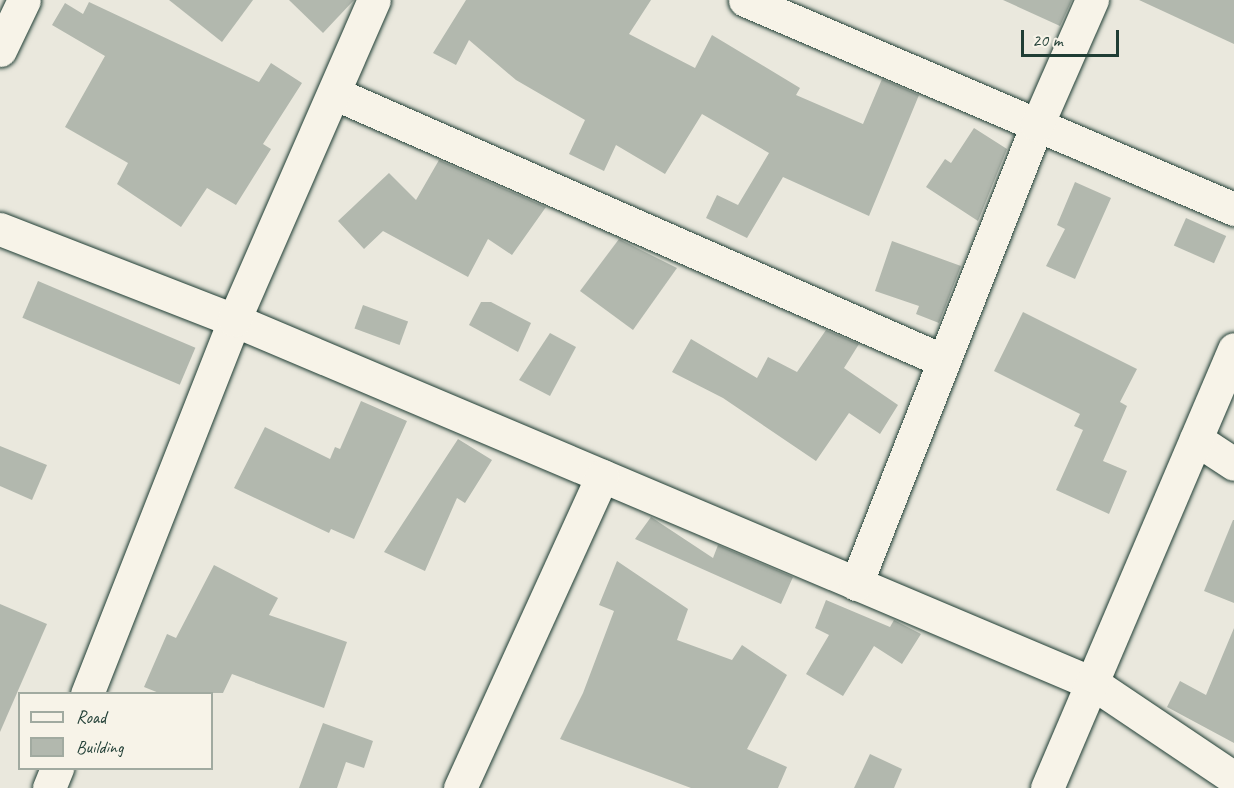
<!DOCTYPE html>
<html>
<head>
<meta charset="utf-8">
<style>
  body { margin:0 }
  #map { position:relative; width:1234px; height:788px; overflow:hidden; background:#eae8dd; font-family:Caveat,sans-serif }
  div>[style] { position:absolute }
  [style*='--x'] { left:calc(var(--x)*1px); top:calc(var(--y)*1px); width:calc(var(--w)*1px); rotate:calc(var(--a)*1deg) }
  .building>* { inset:0; background:#b2b8ae; transform-origin:0 0 }
  .roads { filter:drop-shadow(0 0 2px #1f3d34) drop-shadow(0 0 2px #1f3d34) }
  .street>* { height:33px; margin:-16.5px; padding:0 16.5px; transform-origin:16.5px; border-radius:16.5px; background:#f7f3e8 }
  span { translate:-50% -50%; white-space:nowrap; text-align:center; line-height:1.15; -webkit-text-stroke:6px #f7f3e8; paint-order:stroke }
  .legend { position:absolute; left:18px; top:692px; width:195px; height:78px; box-sizing:border-box; background:#f7f3e8; border:2px solid #a1aaa0; margin:0; padding:8px 10px; list-style:none; font-size:18px; color:#1f3d34 }
  .legend li { display:flex; align-items:center; gap:12px; height:30px }
  .legend b { width:30px; border:2px solid #a1aaa0 }
  .scale { position:absolute; left:1021px; top:30px; width:98px; height:27px; box-sizing:border-box; border:3px solid #1f3d34; border-top:0; padding-left:8px; font-size:18px; line-height:21px; white-space:nowrap; color:#1f3d34; -webkit-text-stroke:4px #f7f3e8; paint-order:stroke }
</style>
</head>
<body>
<div id="map">
  <div class="building">
    <i style="clip-path:polygon(169px 0,253px 0,222px 42px)"></i>
    <i style="clip-path:polygon(289px 0,354px 0,323px 33px)"></i>
    <i style="clip-path:polygon(466px 0,651px 0,629px 34px,695px 68px,712px 35px,800px 88px,796px 95px,863px 124px,882px 79px,919px 95px,869px 216px,783px 177px,747px 238px,706px 218px,717px 195px,738px 205px,769px 153px,702px 114px,665px 174px,616px 145px,604px 171px,569px 154px,585px 120px,516px 80px,469px 40px,456px 65px,433px 53px)"></i>
    <i style="clip-path:polygon(1003px 0,1072px 0,1060px 26px)"></i>
    <i style="clip-path:polygon(1139px 0,1234px 0,1234px 44px)"></i>
    <i style="clip-path:polygon(89px 2px,259px 82px,271px 63px,302px 83px,263px 144px,271px 149px,236px 205px,207px 188px,181px 227px,117px 184px,128px 163px,65px 127px,105px 56px,52px 25px,65px 3px,83px 14px)"></i>
    <i style="clip-path:polygon(974px 128px,1007px 149px,978px 221px,926px 187px,945px 159px,951px 163px)"></i>
    <i style="clip-path:polygon(439px 160px,546px 207px,512px 255px,488px 239px,468px 277px,383px 231px,364px 249px,338px 221px,389px 173px,416px 200px)"></i>
    <i style="clip-path:polygon(1075px 182px,1111px 198px,1075px 279px,1046px 266px,1065px 229px,1057px 225px)"></i>
    <i style="left:1186px;top:218px;width:44px;height:30px;rotate:24deg"></i>
    <i style="clip-path:polygon(619px 239px,677px 268px,633px 330px,580px 291px)"></i>
    <i style="clip-path:polygon(892px 241px,961px 266px,939px 323px,916px 314px,919px 306px,875px 291px)"></i>
    <i style="left:38px;top:281px;width:171px;height:40px;rotate:23deg"></i>
    <i style="clip-path:polygon(481px 302px,491px 302px,531px 323px,518px 352px,469px 325px)"></i>
    <i style="left:363px;top:305px;width:48px;height:25px;rotate:20deg"></i>
    <i style="clip-path:polygon(1023px 312px,1137px 369px,1120px 402px,1127px 406px,1103px 461px,1127px 471px,1109px 514px,1056px 490px,1083px 430px,1074px 426px,1080px 414px,994px 371px)"></i>
    <i style="clip-path:polygon(826px 330px,859px 344px,844px 368px,898px 405px,880px 434px,849px 413px,816px 461px,723px 398px,672px 372px,691px 339px,757px 378px,768px 357px,797px 372px)"></i>
    <i style="clip-path:polygon(550px 333px,576px 347px,550px 396px,519px 380px)"></i>
    <i style="clip-path:polygon(361px 401px,407px 421px,354px 539px,331px 529px,329px 533px,234px 488px,265px 427px,330px 459px,335px 447px,340px 449px)"></i>
    <i style="clip-path:polygon(458px 439px,492px 460px,465px 503px,457px 498px,425px 571px,384px 552px)"></i>
    <i style="clip-path:polygon(0 446px,47px 465px,32px 500px,0 486px)"></i>
    <i style="clip-path:polygon(651px 517px,713px 558px,718px 545px,793px 577px,781px 604px,635px 539px)"></i>
    <i style="clip-path:polygon(1233px 520px,1234px 520px,1234px 603px,1204px 591px)"></i>
    <i style="clip-path:polygon(617px 561px,688px 609px,677px 640px,732px 660px,742px 645px,787px 675px,747px 749px,787px 767px,778px 788px,691px 788px,560px 739px,583px 693px,614px 611px,599px 605px)"></i>
    <i style="clip-path:polygon(214px 565px,278px 598px,269px 615px,347px 642px,324px 708px,232px 674px,223px 693px,159px 693px,144px 687px,167px 634px,176px 638px)"></i>
    <i style="clip-path:polygon(826px 600px,890px 627px,894px 620px,921px 634px,902px 664px,874px 646px,843px 696px,806px 674px,829px 635px,815px 628px)"></i>
    <i style="clip-path:polygon(0 604px,47px 624px,0 732px)"></i>
    <i style="clip-path:polygon(1234px 628px,1234px 743px,1167px 707px,1180px 681px,1206px 695px)"></i>
    <i style="clip-path:polygon(323px 723px,373px 741px,364px 768px,346px 762px,337px 788px,299px 788px)"></i>
    <i style="clip-path:polygon(870px 754px,902px 769px,894px 788px,854px 788px)"></i>
  </div>
  <div class="roads">
    <div class="street">
      <i style="--x:745;--y:0;--w:532;--a:23.14"></i>
      <i style="--x:0;--y:50;--w:55;--a:-64.4"></i>
      <i style="--x:336;--y:94;--w:664;--a:23.71"></i>
      <i style="--x:0;--y:229;--w:251;--a:21.3"></i>
      <i style="--x:234;--y:320;--w:934;--a:22.94"></i>
      <i style="--x:1094;--y:684;--w:169;--a:33.9"></i>
      <i style="--x:1196;--y:439;--w:45;--a:33.3"></i>
      <i style="--x:856;--y:584;--w:493;--a:-68.5"></i>
      <i style="--x:1037;--y:125;--w:137;--a:-66.3"></i>
      <i style="--x:87;--y:694;--w:402;--a:-68.5"></i>
      <i style="--x:234;--y:320;--w:349;--a:-66.4"></i>
      <i style="--x:49;--y:788;--w:22;--a:-68"></i>
      <i style="--x:460;--y:788;--w:343;--a:-65.5"></i>
      <i style="--x:1047;--y:788;--w:477;--a:-66.9"></i>
    </div>
  </div>
  <ul class="legend">
  <li><b style="height:8px;background:#f7f3e8"></b>Road</li>
  <li><b style="height:16px;background:#b2b8ae"></b>Building</li>
  </ul>
  <div class="scale">20 m</div>
</div>
</body>
</html>
